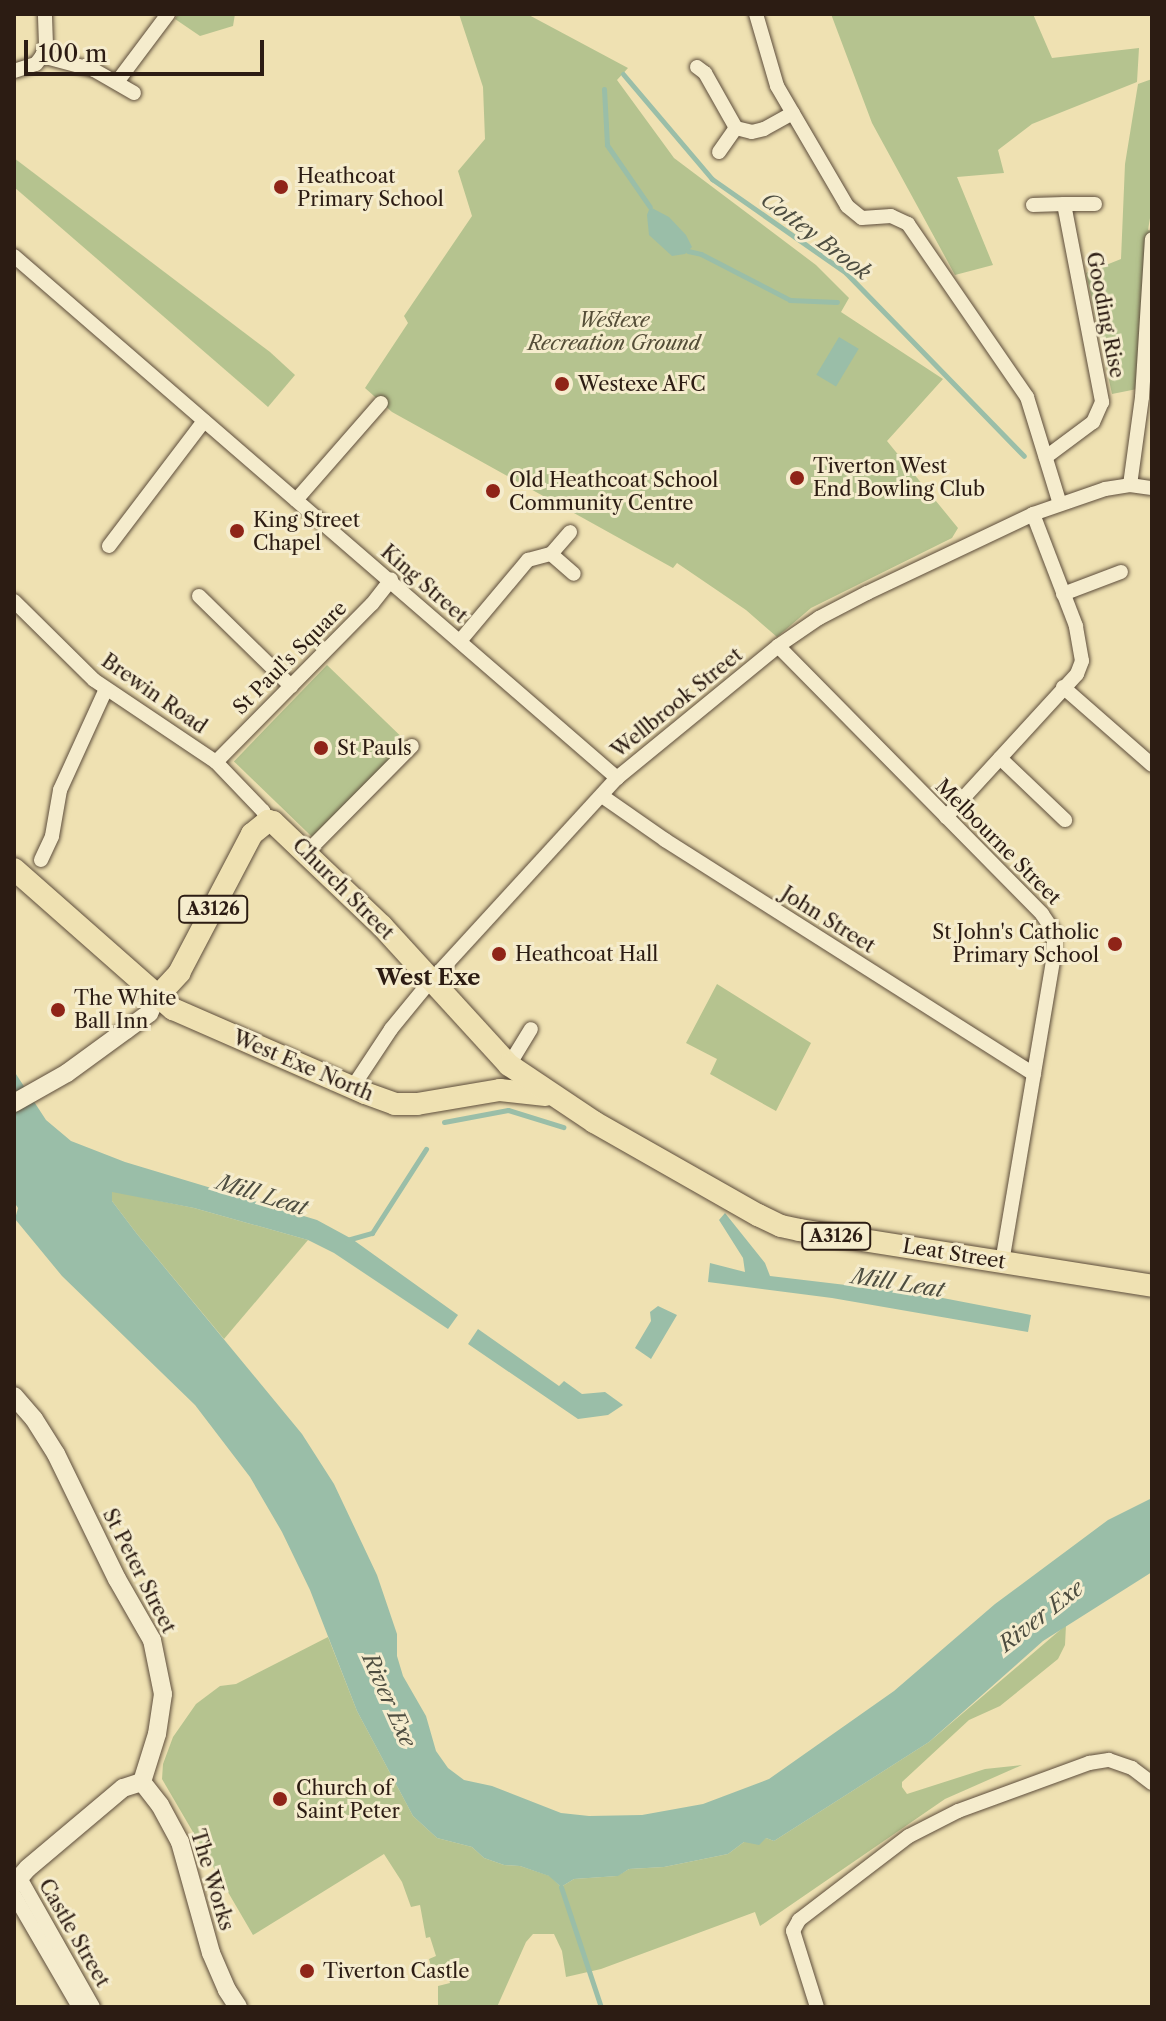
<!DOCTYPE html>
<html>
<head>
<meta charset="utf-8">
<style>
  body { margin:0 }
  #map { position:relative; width:1166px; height:2021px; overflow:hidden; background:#efe1b2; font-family:"Libre Caslon Text",serif }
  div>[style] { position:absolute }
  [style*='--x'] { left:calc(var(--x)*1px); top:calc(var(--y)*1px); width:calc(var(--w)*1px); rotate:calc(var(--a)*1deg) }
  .green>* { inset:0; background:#b5c38f; transform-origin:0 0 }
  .water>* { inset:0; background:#9abea8; transform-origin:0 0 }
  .stream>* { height:5px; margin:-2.5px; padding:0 2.5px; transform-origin:2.5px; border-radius:2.5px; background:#9abea8 }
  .roads { filter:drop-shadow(0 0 2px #5d4d3b) drop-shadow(0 0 2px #5d4d3b) }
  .minor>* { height:14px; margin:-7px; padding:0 7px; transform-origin:7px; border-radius:7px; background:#f5eccd }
  .tertiary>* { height:18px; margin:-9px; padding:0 9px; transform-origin:9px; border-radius:9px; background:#f5eccd }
  .primary>* { height:22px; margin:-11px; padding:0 11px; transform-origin:11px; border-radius:11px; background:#efe1b2 }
  .dots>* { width:22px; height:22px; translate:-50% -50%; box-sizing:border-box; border:4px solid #f5eccd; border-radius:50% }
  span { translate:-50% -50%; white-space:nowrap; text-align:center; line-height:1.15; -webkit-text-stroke:6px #f5eccd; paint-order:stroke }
  .shield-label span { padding:2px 6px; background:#f5eccd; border:2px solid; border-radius:6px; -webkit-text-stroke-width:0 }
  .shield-label { font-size:18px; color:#2c1c13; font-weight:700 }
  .poi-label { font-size:20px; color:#2c1c13 }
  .left { translate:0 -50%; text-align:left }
  .right { translate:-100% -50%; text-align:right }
  .street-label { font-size:20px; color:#2c1c13 }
  .park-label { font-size:20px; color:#554e38; font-style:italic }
  .water-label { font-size:22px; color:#4d4d40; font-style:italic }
  .neighbourhood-label { font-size:22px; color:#2c1c13; font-weight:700 }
  .frame { position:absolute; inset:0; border:16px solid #2c1c13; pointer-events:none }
  .scale { position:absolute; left:24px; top:40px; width:240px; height:36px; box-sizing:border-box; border:4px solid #2c1c13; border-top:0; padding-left:10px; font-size:24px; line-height:28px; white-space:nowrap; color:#2c1c13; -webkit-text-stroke:6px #f5eccd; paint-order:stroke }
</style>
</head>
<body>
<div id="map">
  <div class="green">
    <i style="clip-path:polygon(178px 14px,235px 14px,233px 26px,200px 36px,175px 19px)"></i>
    <i style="clip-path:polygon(459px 14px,527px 14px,628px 68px,617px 80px,674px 158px,816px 265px,849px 298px,841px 312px,943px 379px,887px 441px,958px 528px,952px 538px,811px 608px,777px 637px,746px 610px,677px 563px,673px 568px,392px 412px,365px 388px,408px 323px,404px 316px,472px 216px,458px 171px,485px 139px,483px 87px)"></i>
    <i style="clip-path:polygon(831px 14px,1033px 14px,1052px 58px,1139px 48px,1137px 82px,1032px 124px,998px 150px,1004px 173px,957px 177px,993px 265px,955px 275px,872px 123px)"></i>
    <i style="clip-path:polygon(1152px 79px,1152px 206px,1148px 230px,1152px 231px,1152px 386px,1112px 394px,1086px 273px,1121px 259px,1125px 164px,1138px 84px)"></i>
    <i style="clip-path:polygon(14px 158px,270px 352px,295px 375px,268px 407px,14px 187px)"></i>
    <i style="left:327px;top:665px;width:112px;height:134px;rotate:44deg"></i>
    <i style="clip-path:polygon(717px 984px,811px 1043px,776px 1111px,710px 1074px,717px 1059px,686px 1043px)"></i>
    <i style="clip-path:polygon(112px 1191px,194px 1208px,308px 1240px,224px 1339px,137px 1234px,112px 1201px)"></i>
    <i style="clip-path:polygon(1066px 1625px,1065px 1645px,1058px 1659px,1000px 1706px,969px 1720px,902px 1782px,902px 1787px,907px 1794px,985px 1769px,1022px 1765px,945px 1799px,760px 1926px,755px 1912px,601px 1969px,566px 1977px,562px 1951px,554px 1934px,533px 1934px,526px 1942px,497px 2007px,438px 2007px,438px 1986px,450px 1983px,446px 1967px,432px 1970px,429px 1959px,436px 1956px,430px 1937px,426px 1938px,420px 1905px,411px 1907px,402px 1882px,384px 1854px,253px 1935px,162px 1779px,163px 1764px,173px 1737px,196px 1704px,220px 1686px,236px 1684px,328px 1637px,357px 1711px,413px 1816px,437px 1838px,472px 1847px,484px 1858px,504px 1865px,520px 1866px,550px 1876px,561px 1887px,574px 1879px,617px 1876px,629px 1869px,664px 1867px,728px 1854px,744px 1842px,766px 1838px,774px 1841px,929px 1742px)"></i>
  </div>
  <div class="water">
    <i style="clip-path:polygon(650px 207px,669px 217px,686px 235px,692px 247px,685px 254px,672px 256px,649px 235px,647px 215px)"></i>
    <i style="left:839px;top:337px;width:23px;height:44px;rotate:31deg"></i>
    <i style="clip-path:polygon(14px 1071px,46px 1120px,71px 1141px,125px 1162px,317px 1220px,352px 1239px,458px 1315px,448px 1329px,334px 1253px,308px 1240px,194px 1208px,112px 1192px,112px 1201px,137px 1234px,302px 1434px,334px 1484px,377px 1575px,397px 1634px,397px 1656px,403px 1676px,426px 1716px,436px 1751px,448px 1768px,464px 1780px,492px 1786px,561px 1813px,589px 1816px,642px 1815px,703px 1804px,769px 1779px,894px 1691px,995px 1604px,1108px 1520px,1152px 1498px,1152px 1572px,1043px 1641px,929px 1742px,774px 1841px,766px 1838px,759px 1845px,744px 1842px,728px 1854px,664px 1867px,629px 1869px,618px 1876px,574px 1879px,561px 1887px,549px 1876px,520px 1866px,504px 1865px,484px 1858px,472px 1847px,437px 1838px,413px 1816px,357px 1711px,310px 1590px,282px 1532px,250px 1477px,195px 1405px,62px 1276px,15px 1219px,18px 1208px,14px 1202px)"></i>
    <i style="clip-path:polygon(725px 1213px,765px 1263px,770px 1276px,922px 1294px,1031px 1315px,1028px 1332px,832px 1298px,708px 1282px,710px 1263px,745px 1272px,743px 1258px,719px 1220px)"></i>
    <i style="clip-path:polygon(658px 1306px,677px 1315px,651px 1359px,635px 1348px,651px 1321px,650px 1312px)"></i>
    <i style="clip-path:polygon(478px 1329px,559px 1386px,564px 1381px,582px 1394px,605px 1392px,623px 1405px,608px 1415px,578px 1419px,468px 1344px)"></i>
  </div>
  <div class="stream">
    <i style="--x:623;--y:74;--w:138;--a:49.7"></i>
    <i style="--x:712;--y:179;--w:164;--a:35"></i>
    <i style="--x:846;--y:273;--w:255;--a:45.8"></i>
    <i style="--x:604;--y:89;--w:56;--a:86.9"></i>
    <i style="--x:607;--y:145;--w:75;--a:55.3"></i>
    <i style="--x:688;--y:251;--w:13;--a:13"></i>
    <i style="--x:701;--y:254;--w:100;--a:27.3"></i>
    <i style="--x:790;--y:300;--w:47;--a:2.4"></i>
    <i style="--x:444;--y:1122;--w:65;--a:-10.6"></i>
    <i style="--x:508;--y:1110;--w:58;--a:17.2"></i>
    <i style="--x:347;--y:1240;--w:26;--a:-16"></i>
    <i style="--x:372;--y:1233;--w:100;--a:-57.3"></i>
    <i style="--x:561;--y:1887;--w:126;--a:71.6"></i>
  </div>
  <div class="roads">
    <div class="minor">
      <i style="--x:756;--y:14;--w:75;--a:73.7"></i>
      <i style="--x:777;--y:86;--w:139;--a:59.7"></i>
      <i style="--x:847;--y:206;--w:19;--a:39"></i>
      <i style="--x:862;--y:218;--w:29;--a:-4"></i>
      <i style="--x:891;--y:216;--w:19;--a:25"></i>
      <i style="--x:908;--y:224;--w:210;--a:55.5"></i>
      <i style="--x:1027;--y:397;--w:112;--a:72.9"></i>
      <i style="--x:42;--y:56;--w:54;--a:15.1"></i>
      <i style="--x:94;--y:70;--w:46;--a:29.9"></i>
      <i style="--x:697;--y:67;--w:10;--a:37"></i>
      <i style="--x:705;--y:73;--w:63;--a:60.6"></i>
      <i style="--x:736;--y:128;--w:16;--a:14"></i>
      <i style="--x:752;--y:132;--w:12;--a:-14"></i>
      <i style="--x:764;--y:129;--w:33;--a:-29"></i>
      <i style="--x:14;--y:71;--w:23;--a:-18"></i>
      <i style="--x:36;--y:64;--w:10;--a:-53"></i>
      <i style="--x:42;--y:56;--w:12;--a:-70"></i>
      <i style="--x:46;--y:45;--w:31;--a:-92"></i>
      <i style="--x:117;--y:82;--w:85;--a:-53.1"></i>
      <i style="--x:719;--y:152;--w:29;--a:-55"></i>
      <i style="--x:1064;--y:204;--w:31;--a:0"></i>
      <i style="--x:1033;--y:205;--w:31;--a:-2"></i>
      <i style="--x:1064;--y:204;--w:202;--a:79.1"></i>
      <i style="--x:1102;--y:402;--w:22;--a:114"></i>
      <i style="--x:1093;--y:422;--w:59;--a:143.3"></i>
      <i style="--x:14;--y:256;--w:798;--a:40.88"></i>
      <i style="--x:1130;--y:485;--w:89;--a:-82.2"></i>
      <i style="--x:1142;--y:397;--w:158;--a:-86.4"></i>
      <i style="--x:296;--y:500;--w:129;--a:-48.8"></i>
      <i style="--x:109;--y:546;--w:157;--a:-52.8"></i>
      <i style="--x:551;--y:554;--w:29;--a:-49"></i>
      <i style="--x:1063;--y:594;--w:62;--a:-20.8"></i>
      <i style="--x:199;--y:596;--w:129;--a:44.4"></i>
      <i style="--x:14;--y:601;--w:112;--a:44.6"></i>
      <i style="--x:94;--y:680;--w:147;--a:33.9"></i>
      <i style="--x:216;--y:762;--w:68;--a:46.2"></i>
      <i style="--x:263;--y:811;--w:11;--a:63"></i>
      <i style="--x:460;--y:641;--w:106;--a:-50"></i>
      <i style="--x:528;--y:560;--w:24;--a:-15"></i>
      <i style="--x:551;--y:554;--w:30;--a:41"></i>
      <i style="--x:778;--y:646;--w:376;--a:45.4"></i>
      <i style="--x:1042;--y:914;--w:22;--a:56"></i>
      <i style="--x:1054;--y:932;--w:23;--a:90"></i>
      <i style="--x:1054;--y:955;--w:311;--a:99.6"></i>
      <i style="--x:1063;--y:687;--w:118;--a:41.2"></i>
      <i style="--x:1000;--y:758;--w:90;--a:43.6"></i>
      <i style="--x:216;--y:762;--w:222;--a:-45.4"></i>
      <i style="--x:372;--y:604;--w:31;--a:-52"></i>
      <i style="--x:602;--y:796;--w:77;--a:34.9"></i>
      <i style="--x:665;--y:840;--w:437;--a:32.4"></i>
      <i style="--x:946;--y:817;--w:194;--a:-47.5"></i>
      <i style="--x:1077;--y:674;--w:14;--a:-69"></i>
      <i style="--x:1082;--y:661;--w:36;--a:-100"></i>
      <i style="--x:1076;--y:626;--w:120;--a:-111"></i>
      <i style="--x:307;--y:852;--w:149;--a:-45.3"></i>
      <i style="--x:41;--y:860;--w:26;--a:-65"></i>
      <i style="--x:52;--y:836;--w:47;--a:-80.1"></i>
      <i style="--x:60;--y:790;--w:111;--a:-65.5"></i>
      <i style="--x:509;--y:1065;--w:42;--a:-58.6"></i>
      <i style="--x:352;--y:1088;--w:71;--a:-56.5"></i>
      <i style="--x:391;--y:1029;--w:58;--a:-50.6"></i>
      <i style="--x:428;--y:984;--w:280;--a:-47.5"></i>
      <i style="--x:617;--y:778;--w:208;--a:-39.3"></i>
      <i style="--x:778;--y:646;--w:50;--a:-34.3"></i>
      <i style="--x:819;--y:618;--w:54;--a:-27.5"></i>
      <i style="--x:867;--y:593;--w:184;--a:-25.4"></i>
      <i style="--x:1033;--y:514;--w:76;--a:-19.1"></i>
      <i style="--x:1105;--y:489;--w:25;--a:-9"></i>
      <i style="--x:1130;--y:485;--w:22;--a:8"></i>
      <i style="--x:20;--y:1878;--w:148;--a:60.5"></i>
      <i style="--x:14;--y:1895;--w:129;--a:59.9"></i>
      <i style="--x:817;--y:2007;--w:80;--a:-107.5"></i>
      <i style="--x:793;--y:1931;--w:13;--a:-61"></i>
      <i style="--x:799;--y:1920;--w:138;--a:-37.4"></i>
      <i style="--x:909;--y:1836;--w:55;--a:-27"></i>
      <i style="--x:958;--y:1811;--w:140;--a:-20.1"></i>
      <i style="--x:1089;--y:1763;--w:20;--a:-9"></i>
      <i style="--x:1109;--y:1760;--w:24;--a:19"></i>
      <i style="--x:1132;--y:1768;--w:25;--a:37"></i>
    </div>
    <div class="tertiary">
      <i style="--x:14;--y:1103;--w:61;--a:-29.5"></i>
      <i style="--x:67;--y:1073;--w:73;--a:-36.1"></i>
      <i style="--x:126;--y:1030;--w:29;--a:-36"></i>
      <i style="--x:149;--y:1013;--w:18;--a:-63"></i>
      <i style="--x:14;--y:1396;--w:30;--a:49"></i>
      <i style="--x:34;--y:1419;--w:41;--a:57.8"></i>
      <i style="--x:56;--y:1454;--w:139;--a:64"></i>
      <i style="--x:117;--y:1579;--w:70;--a:60.2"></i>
      <i style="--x:152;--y:1640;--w:55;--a:78.5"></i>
      <i style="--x:163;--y:1694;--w:40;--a:98.5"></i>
      <i style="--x:157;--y:1734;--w:50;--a:107.4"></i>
      <i style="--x:142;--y:1782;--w:29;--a:52"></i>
      <i style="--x:160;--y:1805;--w:42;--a:61.6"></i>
      <i style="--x:180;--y:1842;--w:115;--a:74.4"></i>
      <i style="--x:211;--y:1953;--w:40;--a:66.6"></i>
      <i style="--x:227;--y:1990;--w:20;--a:57"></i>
      <i style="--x:14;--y:1884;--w:21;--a:-49"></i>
      <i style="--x:28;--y:1868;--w:124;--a:-40.1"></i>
      <i style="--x:123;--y:1788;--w:20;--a:-18"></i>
    </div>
    <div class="primary">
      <i style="--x:14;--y:869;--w:212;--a:41.4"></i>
      <i style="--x:173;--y:1009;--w:210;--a:23.6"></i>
      <i style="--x:365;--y:1093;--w:32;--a:20"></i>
      <i style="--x:395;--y:1104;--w:22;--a:0"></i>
      <i style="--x:417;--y:1104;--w:84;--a:-9.6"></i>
      <i style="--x:500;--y:1090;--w:46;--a:6.2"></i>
      <i style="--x:157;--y:997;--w:33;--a:-47"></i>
      <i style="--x:179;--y:973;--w:157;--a:-62.3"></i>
      <i style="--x:252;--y:834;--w:21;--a:-39"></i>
      <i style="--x:268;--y:821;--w:5;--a:11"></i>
      <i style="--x:273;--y:822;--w:151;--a:43.7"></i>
      <i style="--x:382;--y:926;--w:188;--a:47.6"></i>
      <i style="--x:509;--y:1065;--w:102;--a:33.8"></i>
      <i style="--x:594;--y:1122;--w:189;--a:29.6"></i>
      <i style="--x:758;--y:1215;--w:25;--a:26"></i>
      <i style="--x:781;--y:1226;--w:19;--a:12"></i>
      <i style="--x:800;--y:1230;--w:356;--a:9"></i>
    </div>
  </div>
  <div class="dots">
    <i style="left:281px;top:187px;background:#8f2418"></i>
    <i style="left:562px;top:384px;background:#8f2418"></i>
    <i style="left:797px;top:478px;background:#8f2418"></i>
    <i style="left:493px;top:491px;background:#8f2418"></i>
    <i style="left:237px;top:531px;background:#8f2418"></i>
    <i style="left:321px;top:748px;background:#8f2418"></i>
    <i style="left:1115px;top:944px;background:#8f2418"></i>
    <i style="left:499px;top:954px;background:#8f2418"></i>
    <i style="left:58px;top:1010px;background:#8f2418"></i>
    <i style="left:280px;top:1799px;background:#8f2418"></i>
    <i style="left:307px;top:1971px;background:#8f2418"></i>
  </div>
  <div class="shield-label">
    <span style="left:213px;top:909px">A3126</span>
    <span style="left:836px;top:1236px">A3126</span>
  </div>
  <div class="poi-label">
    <span class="left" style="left:297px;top:188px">Heathcoat<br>Primary School</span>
    <span class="left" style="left:578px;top:384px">Westexe AFC</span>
    <span class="left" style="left:813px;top:478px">Tiverton West<br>End Bowling Club</span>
    <span class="left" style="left:509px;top:492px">Old Heathcoat School<br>Community Centre</span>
    <span class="left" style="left:253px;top:532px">King Street<br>Chapel</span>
    <span class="left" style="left:337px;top:748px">St Pauls</span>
    <span class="right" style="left:1099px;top:944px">St John's Catholic<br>Primary School</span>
    <span class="left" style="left:515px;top:954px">Heathcoat Hall</span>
    <span class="left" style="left:74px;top:1010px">The White<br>Ball Inn</span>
    <span class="left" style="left:296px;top:1800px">Church of<br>Saint Peter</span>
    <span class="left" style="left:323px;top:1971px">Tiverton Castle</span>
  </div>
  <div class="street-label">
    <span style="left:1105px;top:315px;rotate:79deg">Gooding Rise</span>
    <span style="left:424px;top:584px;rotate:41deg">King Street</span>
    <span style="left:290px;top:658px;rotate:-45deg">St Paul's Square</span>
    <span style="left:154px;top:694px;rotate:35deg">Brewin Road</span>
    <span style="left:677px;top:703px;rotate:-39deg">Wellbrook Street</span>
    <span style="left:998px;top:842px;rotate:45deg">Melbourne Street</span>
    <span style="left:343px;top:889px;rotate:45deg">Church Street</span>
    <span style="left:828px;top:920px;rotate:32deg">John Street</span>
    <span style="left:303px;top:1066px;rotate:23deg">West Exe North</span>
    <span style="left:954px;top:1254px;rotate:9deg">Leat Street</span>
    <span style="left:139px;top:1571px;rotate:63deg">St Peter Street</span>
    <span style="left:212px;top:1880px;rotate:73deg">The Works</span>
    <span style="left:74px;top:1933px;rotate:60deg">Castle Street</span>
  </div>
  <div class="park-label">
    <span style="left:614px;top:332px">Westexe<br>Recreation Ground</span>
  </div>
  <div class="water-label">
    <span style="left:816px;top:236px;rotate:37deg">Cottey Brook</span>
    <span style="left:262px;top:1195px;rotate:17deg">Mill Leat</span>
    <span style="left:898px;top:1283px;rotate:9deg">Mill Leat</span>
    <span style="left:1041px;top:1616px;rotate:-38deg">River Exe</span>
    <span style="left:389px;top:1700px;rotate:66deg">River Exe</span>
  </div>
  <div class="neighbourhood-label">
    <span style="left:428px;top:978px">West Exe</span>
  </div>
  <div class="frame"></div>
  <div class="scale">100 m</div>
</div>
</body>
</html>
